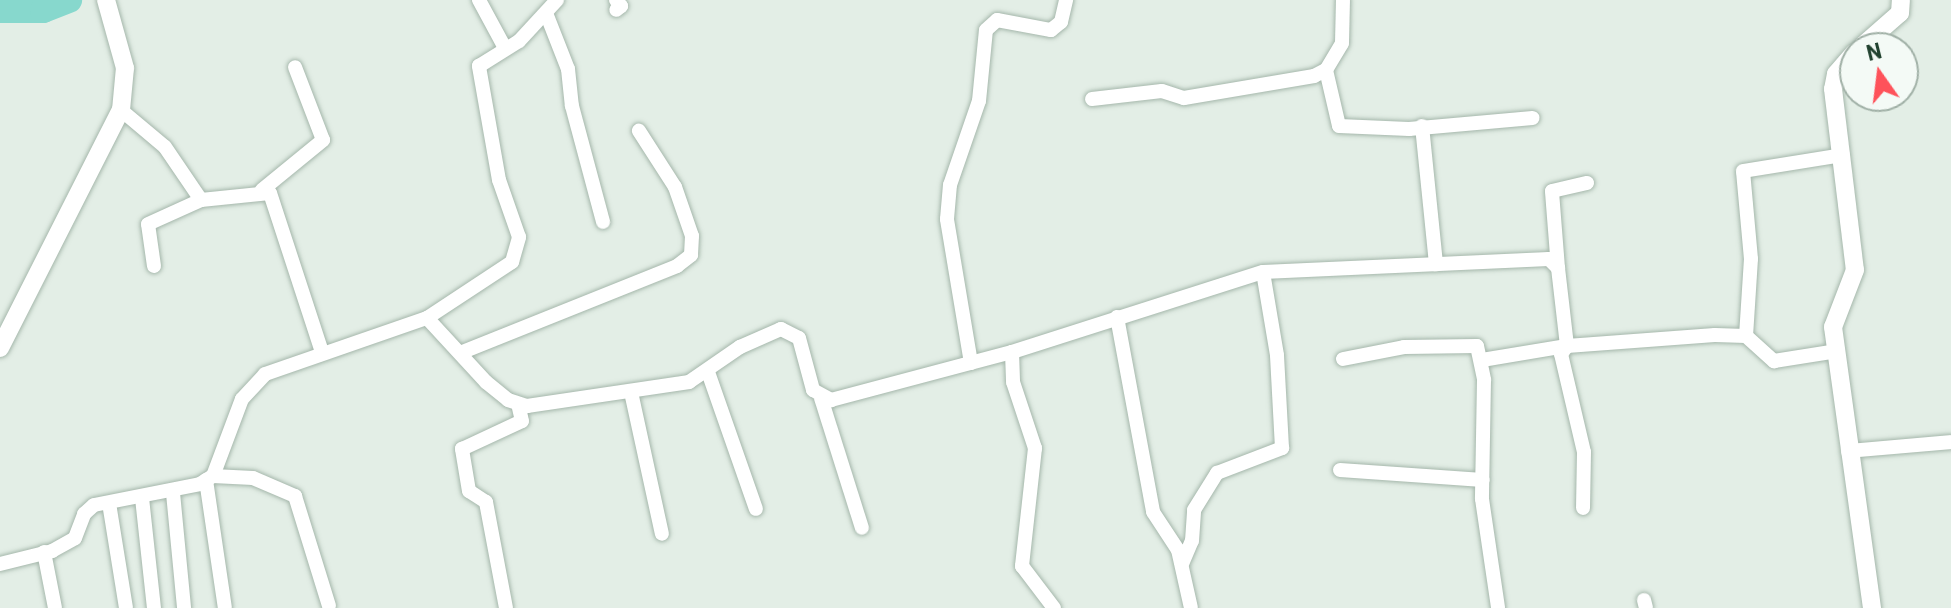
<!DOCTYPE html>
<html>
<head>
<meta charset="utf-8">
<style>
  body { margin:0 }
  #map { position:relative; width:1951px; height:608px; overflow:hidden; background:#e3eee6; font-family:Barlow,sans-serif }
  div>[style] { position:absolute }
  [style*='--x'] { left:calc(var(--x)*1px); top:calc(var(--y)*1px); width:calc(var(--w)*1px); rotate:calc(var(--a)*1deg) }
  .river>* { height:26px; margin:-13px; padding:0 13px; transform-origin:13px; border-radius:13px; background:#87d8cd }
  .roads { filter:drop-shadow(0 0 2px #a5b7ab) drop-shadow(0 0 2px #a5b7ab) }
  .street>* { height:14px; margin:-7px; padding:0 7px; transform-origin:7px; border-radius:7px; background:#fff }
  .secondary>* { height:18px; margin:-9px; padding:0 9px; transform-origin:9px; border-radius:9px; background:#fff }
  span { translate:-50% -50%; white-space:nowrap; text-align:center; line-height:1.15; -webkit-text-stroke:6px #f4faf6; paint-order:stroke }
  .north { position:absolute; left:1839px; top:32px; width:80px; height:80px; box-sizing:border-box; background:#f4faf6; border:2px solid #a0b0a6; border-radius:50%; rotate:346deg; font-size:22px; font-weight:700; line-height:32px; text-align:center; color:#21422f }
  .north::after { content:''; display:block; margin:auto; width:28px; height:36px; background:#fe525a; clip-path:polygon(50% 0,100% 100%,50% 72%,0 100%) }
</style>
</head>
<body>
<div id="map">
  <div class="river">
    <i style="--x:0;--y:10;--w:43;--a:0"></i>
    <i style="--x:43;--y:10;--w:28;--a:-21"></i>
  </div>
  <div class="roads">
    <div class="street">
      <i style="--x:479;--y:0;--w:55;--a:61.6"></i>
      <i style="--x:616;--y:0;--w:8;--a:50"></i>
      <i style="--x:621;--y:6;--w:6;--a:141"></i>
      <i style="--x:546;--y:13;--w:60;--a:68.6"></i>
      <i style="--x:568;--y:69;--w:37;--a:84"></i>
      <i style="--x:572;--y:106;--w:120;--a:75"></i>
      <i style="--x:1326;--y:70;--w:57;--a:76.9"></i>
      <i style="--x:1339;--y:126;--w:70;--a:2.5"></i>
      <i style="--x:1409;--y:129;--w:124;--a:-5.1"></i>
      <i style="--x:1092;--y:99;--w:70;--a:-6.5"></i>
      <i style="--x:1162;--y:91;--w:23;--a:18"></i>
      <i style="--x:1184;--y:98;--w:132;--a:-9.6"></i>
      <i style="--x:1314;--y:76;--w:13;--a:-27"></i>
      <i style="--x:1326;--y:70;--w:31;--a:-59"></i>
      <i style="--x:1342;--y:43;--w:43;--a:-88.7"></i>
      <i style="--x:121;--y:110;--w:57;--a:40.1"></i>
      <i style="--x:165;--y:147;--w:64;--a:55.8"></i>
      <i style="--x:201;--y:200;--w:69;--a:-5.8"></i>
      <i style="--x:270;--y:193;--w:167;--a:71.9"></i>
      <i style="--x:1422;--y:126;--w:139;--a:84.2"></i>
      <i style="--x:262;--y:190;--w:79;--a:-39.3"></i>
      <i style="--x:323;--y:140;--w:78;--a:-111"></i>
      <i style="--x:154;--y:266;--w:42;--a:-98.1"></i>
      <i style="--x:148;--y:224;--w:58;--a:-24.4"></i>
      <i style="--x:1558;--y:268;--w:77;--a:-94.5"></i>
      <i style="--x:1552;--y:191;--w:36;--a:-13"></i>
      <i style="--x:1117;--y:317;--w:198;--a:79.5"></i>
      <i style="--x:1153;--y:512;--w:45;--a:56.7"></i>
      <i style="--x:1178;--y:550;--w:59;--a:77.4"></i>
      <i style="--x:427;--y:318;--w:87;--a:47.3"></i>
      <i style="--x:486;--y:382;--w:28;--a:39"></i>
      <i style="--x:508;--y:400;--w:20;--a:18"></i>
      <i style="--x:527;--y:406;--w:164;--a:-8.4"></i>
      <i style="--x:689;--y:382;--w:62;--a:-34.5"></i>
      <i style="--x:740;--y:347;--w:45;--a:-23.7"></i>
      <i style="--x:781;--y:329;--w:20;--a:27"></i>
      <i style="--x:799;--y:338;--w:54;--a:74.9"></i>
      <i style="--x:813;--y:390;--w:21;--a:29"></i>
      <i style="--x:831;--y:400;--w:187;--a:-14.9"></i>
      <i style="--x:1012;--y:352;--w:263;--a:-17.7"></i>
      <i style="--x:1263;--y:272;--w:286;--a:-2.6"></i>
      <i style="--x:1549;--y:259;--w:13;--a:45"></i>
      <i style="--x:1558;--y:268;--w:79;--a:83.4"></i>
      <i style="--x:1567;--y:346;--w:10;--a:127"></i>
      <i style="--x:1561;--y:354;--w:101;--a:76.8"></i>
      <i style="--x:1584;--y:452;--w:56;--a:91"></i>
      <i style="--x:1746;--y:336;--w:77;--a:-86.3"></i>
      <i style="--x:1751;--y:259;--w:88;--a:-95.2"></i>
      <i style="--x:1743;--y:171;--w:101;--a:-9.1"></i>
      <i style="--x:1012;--y:352;--w:30;--a:88"></i>
      <i style="--x:1013;--y:382;--w:70;--a:71.6"></i>
      <i style="--x:1035;--y:448;--w:119;--a:96.3"></i>
      <i style="--x:1022;--y:566;--w:53;--a:52.7"></i>
      <i style="--x:460;--y:353;--w:234;--a:-21.8"></i>
      <i style="--x:677;--y:266;--w:18;--a:-38"></i>
      <i style="--x:691;--y:255;--w:19;--a:-87"></i>
      <i style="--x:692;--y:236;--w:52;--a:-109.1"></i>
      <i style="--x:675;--y:187;--w:67;--a:-122.7"></i>
      <i style="--x:1343;--y:359;--w:62;--a:-11.1"></i>
      <i style="--x:1404;--y:347;--w:73;--a:-0.8"></i>
      <i style="--x:1477;--y:346;--w:35;--a:78"></i>
      <i style="--x:1484;--y:380;--w:119;--a:91"></i>
      <i style="--x:1482;--y:499;--w:110;--a:81.6"></i>
      <i style="--x:1482;--y:360;--w:86;--a:-9.4"></i>
      <i style="--x:1567;--y:346;--w:148;--a:-4.3"></i>
      <i style="--x:1715;--y:335;--w:31;--a:2"></i>
      <i style="--x:1746;--y:336;--w:38;--a:42"></i>
      <i style="--x:1774;--y:361;--w:64;--a:-9"></i>
      <i style="--x:971;--y:363;--w:146;--a:-99.5"></i>
      <i style="--x:947;--y:219;--w:34;--a:-85"></i>
      <i style="--x:950;--y:185;--w:89;--a:-71"></i>
      <i style="--x:979;--y:101;--w:71;--a:-84.4"></i>
      <i style="--x:986;--y:30;--w:15;--a:-42"></i>
      <i style="--x:997;--y:20;--w:55;--a:10.5"></i>
      <i style="--x:1051;--y:30;--w:13;--a:-39"></i>
      <i style="--x:1061;--y:22;--w:23;--a:-77"></i>
      <i style="--x:708;--y:372;--w:145;--a:70.7"></i>
      <i style="--x:631;--y:392;--w:145;--a:77.7"></i>
      <i style="--x:821;--y:398;--w:136;--a:72.5"></i>
      <i style="--x:1848;--y:451;--w:103;--a:-5"></i>
      <i style="--x:1340;--y:470;--w:143;--a:4"></i>
      <i style="--x:213;--y:476;--w:40;--a:2.9"></i>
      <i style="--x:253;--y:478;--w:46;--a:23.2"></i>
      <i style="--x:295;--y:496;--w:115;--a:72.8"></i>
      <i style="--x:206;--y:480;--w:129;--a:81.6"></i>
      <i style="--x:173;--y:493;--w:116;--a:84.5"></i>
      <i style="--x:142;--y:498;--w:111;--a:83.8"></i>
      <i style="--x:109;--y:503;--w:106;--a:80.8"></i>
      <i style="--x:44;--y:552;--w:57;--a:78.9"></i>
      <i style="--x:0;--y:564;--w:54;--a:-14"></i>
      <i style="--x:52;--y:551;--w:26;--a:-29"></i>
      <i style="--x:75;--y:538;--w:26;--a:-69"></i>
      <i style="--x:84;--y:514;--w:13;--a:-42"></i>
      <i style="--x:94;--y:505;--w:108;--a:-11.2"></i>
      <i style="--x:200;--y:484;--w:15;--a:-32"></i>
      <i style="--x:213;--y:476;--w:82;--a:-69.4"></i>
      <i style="--x:242;--y:399;--w:34;--a:-47"></i>
      <i style="--x:265;--y:374;--w:171;--a:-19.1"></i>
      <i style="--x:427;--y:318;--w:102;--a:-33.4"></i>
      <i style="--x:512;--y:262;--w:26;--a:-74"></i>
      <i style="--x:519;--y:237;--w:60;--a:-109.3"></i>
      <i style="--x:499;--y:180;--w:116;--a:-100"></i>
      <i style="--x:479;--y:66;--w:47;--a:-32"></i>
      <i style="--x:519;--y:41;--w:56;--a:-47.2"></i>
      <i style="--x:1182;--y:564;--w:25;--a:-67"></i>
      <i style="--x:1192;--y:541;--w:31;--a:-86"></i>
      <i style="--x:1194;--y:510;--w:44;--a:-58.1"></i>
      <i style="--x:1217;--y:473;--w:70;--a:-21"></i>
      <i style="--x:1282;--y:448;--w:93;--a:-93.1"></i>
      <i style="--x:1277;--y:355;--w:84;--a:-99.6"></i>
      <i style="--x:1644;--y:600;--w:8;--a:76"></i>
      <i style="--x:506;--y:608;--w:108;--a:-100.7"></i>
      <i style="--x:486;--y:502;--w:20;--a:-147"></i>
      <i style="--x:469;--y:491;--w:43;--a:-99.5"></i>
      <i style="--x:462;--y:449;--w:66;--a:-25"></i>
      <i style="--x:522;--y:421;--w:17;--a:-103"></i>
    </div>
    <div class="secondary">
      <i style="--x:1860;--y:48;--w:53;--a:-41.2"></i>
      <i style="--x:1900;--y:13;--w:13;--a:-86"></i>
      <i style="--x:1855;--y:52;--w:29;--a:131"></i>
      <i style="--x:1836;--y:74;--w:15;--a:101"></i>
      <i style="--x:1833;--y:89;--w:182;--a:83.1"></i>
      <i style="--x:1855;--y:270;--w:61;--a:111.1"></i>
      <i style="--x:1833;--y:327;--w:284;--a:82.1"></i>
      <i style="--x:0;--y:348;--w:267;--a:-63.1"></i>
      <i style="--x:121;--y:110;--w:42;--a:-84.6"></i>
      <i style="--x:125;--y:68;--w:71;--a:-105.6"></i>
    </div>
  </div>
  <div class="north">N</div>
</div>
</body>
</html>
